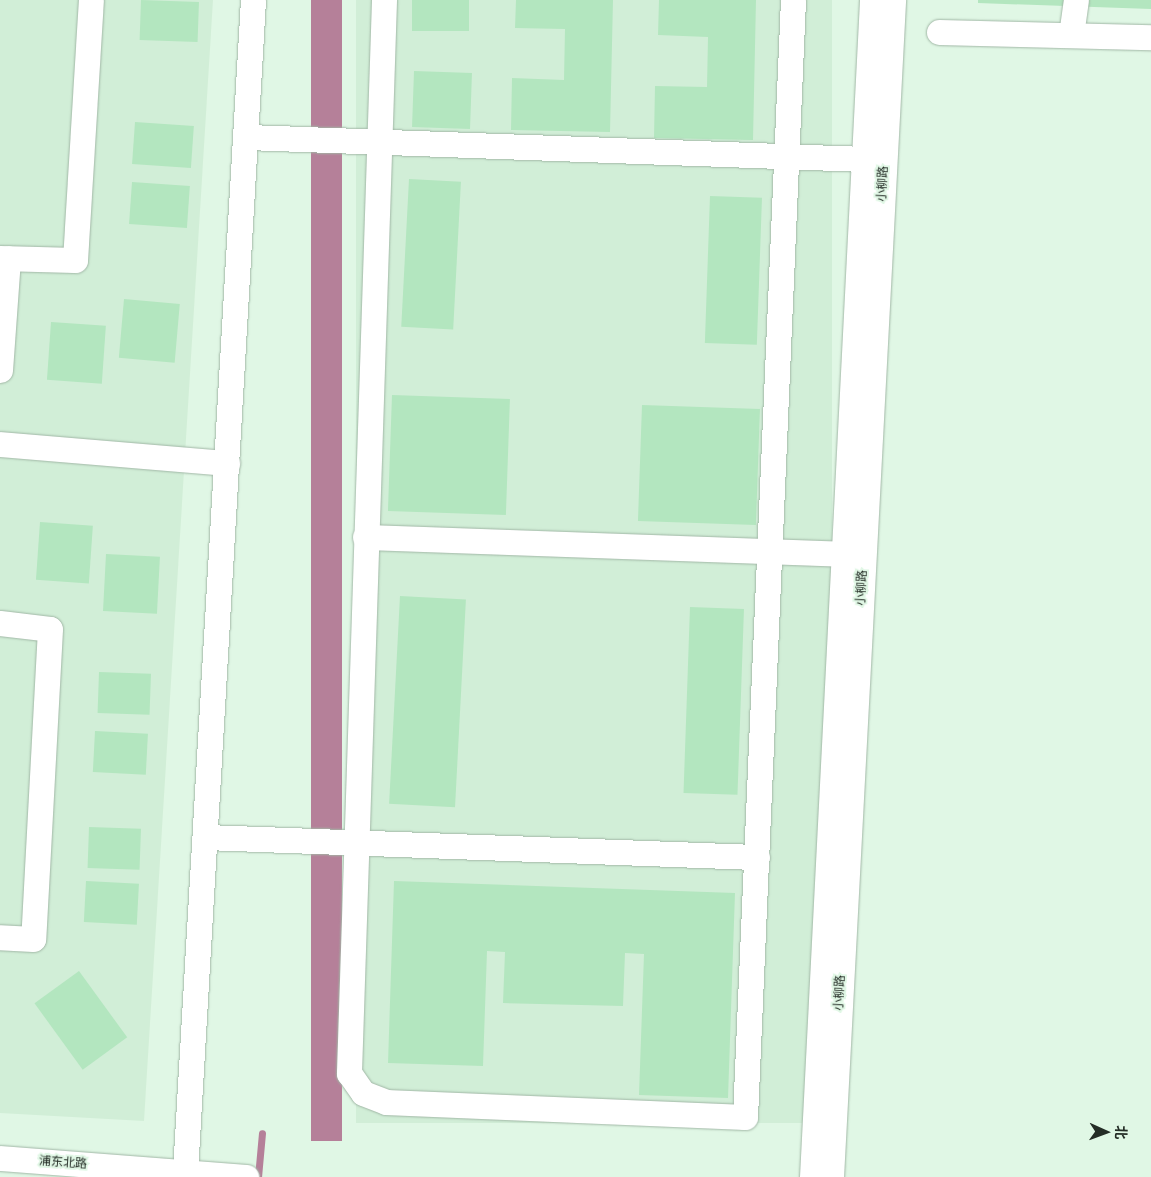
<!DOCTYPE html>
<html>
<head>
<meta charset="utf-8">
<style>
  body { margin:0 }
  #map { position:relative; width:1151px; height:1177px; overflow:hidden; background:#e0f7e5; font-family:"DM Sans","Noto Sans SC",sans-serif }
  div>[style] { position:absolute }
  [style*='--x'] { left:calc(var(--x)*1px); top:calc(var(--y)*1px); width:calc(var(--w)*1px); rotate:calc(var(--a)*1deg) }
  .built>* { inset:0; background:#d1eed7; transform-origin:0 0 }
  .water>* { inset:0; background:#b58099; transform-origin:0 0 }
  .stream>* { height:7px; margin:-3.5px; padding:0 3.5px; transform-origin:3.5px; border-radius:3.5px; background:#b58099 }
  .building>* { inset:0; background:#b3e6bf; transform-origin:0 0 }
  .roads { filter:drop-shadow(0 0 1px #a1b7a6) drop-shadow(0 0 1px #a1b7a6) }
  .minor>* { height:25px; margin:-12.5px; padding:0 12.5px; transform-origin:12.5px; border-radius:12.5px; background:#fff }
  span { translate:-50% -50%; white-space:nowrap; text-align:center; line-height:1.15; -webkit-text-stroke:4px #e0f7e5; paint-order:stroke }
  .street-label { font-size:12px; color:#242d26 }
  .north { position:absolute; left:1081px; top:1107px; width:50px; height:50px; -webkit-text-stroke:4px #e0f7e5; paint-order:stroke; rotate:92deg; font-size:14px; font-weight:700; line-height:20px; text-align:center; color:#242d26 }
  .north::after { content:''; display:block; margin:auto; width:18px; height:22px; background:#242d26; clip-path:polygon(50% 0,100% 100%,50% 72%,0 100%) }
</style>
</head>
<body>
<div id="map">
  <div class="built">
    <i style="clip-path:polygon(0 0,213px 0,144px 1121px,0 1113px)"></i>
    <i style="left:356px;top:0;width:476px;height:1123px"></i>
  </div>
  <div class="water">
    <i style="left:311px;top:0;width:31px;height:1141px"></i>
  </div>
  <div class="stream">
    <i style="--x:258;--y:1177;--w:44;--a:-84.8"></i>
  </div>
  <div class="building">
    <i style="left:141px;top:0;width:58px;height:40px;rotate:2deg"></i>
    <i style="left:412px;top:0;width:57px;height:31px"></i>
    <i style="clip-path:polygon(516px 0,613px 0,610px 132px,511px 130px,512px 78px,564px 80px,565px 29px,515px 28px)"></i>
    <i style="clip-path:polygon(659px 0,756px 0,753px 140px,654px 138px,655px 86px,707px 87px,708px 37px,658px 35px)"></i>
    <i style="clip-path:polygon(978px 0,1151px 0,1151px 9px,978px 3px)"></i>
    <i style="left:414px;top:71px;width:58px;height:56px;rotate:2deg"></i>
    <i style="left:135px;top:122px;width:59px;height:42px;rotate:4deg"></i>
    <i style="left:409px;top:179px;width:52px;height:148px;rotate:3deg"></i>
    <i style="left:132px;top:182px;width:58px;height:42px;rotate:4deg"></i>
    <i style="left:710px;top:196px;width:52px;height:147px;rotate:2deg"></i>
    <i style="left:124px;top:299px;width:56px;height:59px;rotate:5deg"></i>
    <i style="left:51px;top:322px;width:55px;height:58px;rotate:4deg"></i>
    <i style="left:392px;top:395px;width:118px;height:116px;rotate:2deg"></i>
    <i style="left:642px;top:405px;width:118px;height:116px;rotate:2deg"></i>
    <i style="left:40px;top:522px;width:53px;height:58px;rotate:4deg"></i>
    <i style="left:106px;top:554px;width:54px;height:57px;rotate:3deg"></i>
    <i style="left:400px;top:596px;width:66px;height:208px;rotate:3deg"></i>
    <i style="left:690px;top:607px;width:54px;height:186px;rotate:2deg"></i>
    <i style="left:99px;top:672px;width:52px;height:41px;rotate:2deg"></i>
    <i style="left:95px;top:731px;width:53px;height:41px;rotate:3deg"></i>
    <i style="left:89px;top:827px;width:52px;height:41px;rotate:2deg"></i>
    <i style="left:86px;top:881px;width:53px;height:41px;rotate:3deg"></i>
    <i style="clip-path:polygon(394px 881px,735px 893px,728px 1098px,639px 1095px,644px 954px,625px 953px,623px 1006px,503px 1003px,505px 952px,487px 951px,483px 1066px,388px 1063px)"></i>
    <i style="left:79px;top:971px;width:82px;height:55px;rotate:54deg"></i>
  </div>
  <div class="roads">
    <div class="minor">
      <i style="--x:384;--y:0;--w:1074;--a:91.87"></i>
      <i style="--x:349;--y:1073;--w:24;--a:55"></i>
      <i style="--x:363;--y:1093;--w:25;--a:21"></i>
      <i style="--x:386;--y:1102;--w:359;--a:2.4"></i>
      <i style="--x:745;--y:1117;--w:1118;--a:-87.54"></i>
      <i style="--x:939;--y:32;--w:212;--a:1.4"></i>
      <i style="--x:1071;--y:35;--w:35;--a:-82"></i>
      <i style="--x:247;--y:137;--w:617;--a:2.04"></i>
      <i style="--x:0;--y:258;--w:75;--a:1.5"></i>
      <i style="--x:75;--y:260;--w:260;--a:-86.5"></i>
      <i style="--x:0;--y:370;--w:112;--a:-85.9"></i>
      <i style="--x:0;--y:444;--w:228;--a:4.8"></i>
      <i style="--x:365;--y:537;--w:479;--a:2"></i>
      <i style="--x:0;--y:623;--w:50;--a:6.8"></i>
      <i style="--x:50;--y:629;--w:310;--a:93.1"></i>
      <i style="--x:33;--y:939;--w:33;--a:-177"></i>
      <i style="--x:205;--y:837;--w:552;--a:2.08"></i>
      <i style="--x:0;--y:1158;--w:247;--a:4.4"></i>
      <i style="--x:185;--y:1172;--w:1174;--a:-86.68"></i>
      <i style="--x:812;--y:1177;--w:1179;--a:-87.08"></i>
      <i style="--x:831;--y:1177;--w:1179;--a:-86.98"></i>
    </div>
  </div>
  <div class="street-label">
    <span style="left:883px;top:184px;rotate:-87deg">小柳路</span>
    <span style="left:862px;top:588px;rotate:-87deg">小柳路</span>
    <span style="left:840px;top:993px;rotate:-87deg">小柳路</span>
    <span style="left:63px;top:1163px;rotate:4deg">浦东北路</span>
  </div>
  <div class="north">北</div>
</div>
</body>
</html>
